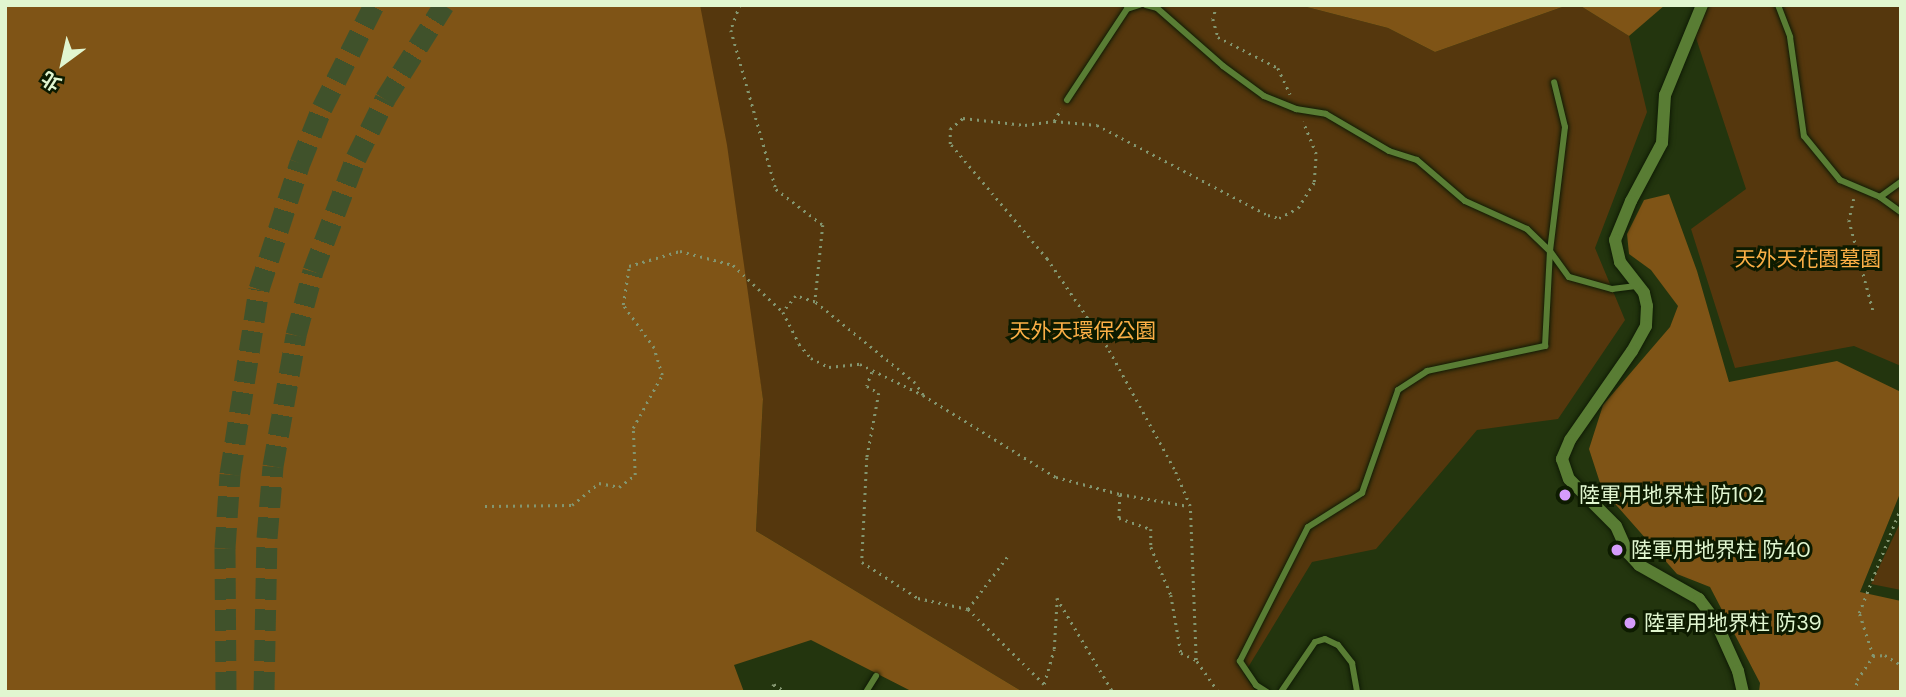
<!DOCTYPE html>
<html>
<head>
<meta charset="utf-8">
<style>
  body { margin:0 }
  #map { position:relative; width:1906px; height:697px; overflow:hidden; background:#23350e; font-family:"DM Sans","Noto Sans TC",sans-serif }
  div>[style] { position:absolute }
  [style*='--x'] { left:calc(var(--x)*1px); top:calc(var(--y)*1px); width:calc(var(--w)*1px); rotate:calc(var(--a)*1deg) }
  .green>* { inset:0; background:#55370d }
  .forest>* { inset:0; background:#7f5416 }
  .trunk-tunnel>* { height:21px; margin-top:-10.5px; transform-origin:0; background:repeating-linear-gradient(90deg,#40522b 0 21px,transparent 0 31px) }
  .path>* { height:2.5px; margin-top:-1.25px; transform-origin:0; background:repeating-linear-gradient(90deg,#839670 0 2px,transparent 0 7px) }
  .roads { filter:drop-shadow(0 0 2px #0f1b05) drop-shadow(0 0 2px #0f1b05) }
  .service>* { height:6px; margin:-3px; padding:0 3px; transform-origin:3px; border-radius:3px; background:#597d34 }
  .minor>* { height:12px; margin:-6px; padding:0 6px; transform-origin:6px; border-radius:6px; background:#597d34 }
  .dots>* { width:19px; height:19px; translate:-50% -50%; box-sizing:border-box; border:4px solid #0d1b00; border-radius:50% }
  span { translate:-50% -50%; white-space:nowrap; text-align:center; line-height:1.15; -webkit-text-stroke:6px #0d1b00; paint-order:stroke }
  .park-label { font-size:21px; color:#fcaf46 }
  .poi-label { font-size:21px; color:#e1f6d0 }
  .left { translate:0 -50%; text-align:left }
  .frame { position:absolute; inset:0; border:7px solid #e1f6d0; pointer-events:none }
  .north { position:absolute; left:28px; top:28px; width:70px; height:70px; -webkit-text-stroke:5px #0d1b00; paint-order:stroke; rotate:213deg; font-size:19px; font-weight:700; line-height:28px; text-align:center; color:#e1f6d0 }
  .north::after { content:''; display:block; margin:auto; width:24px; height:32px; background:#e1f6d0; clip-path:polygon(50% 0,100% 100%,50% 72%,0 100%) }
</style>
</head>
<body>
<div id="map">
  <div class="green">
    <i style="clip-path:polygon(699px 5px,1299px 5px,1388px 28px,1435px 52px,1568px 5px,1579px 5px,1629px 36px,1647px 112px,1595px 248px,1625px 320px,1558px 419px,1477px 430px,1376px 549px,1312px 562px,1244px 674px,1256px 692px,1023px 692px,756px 531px,763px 399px)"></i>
    <i style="clip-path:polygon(1694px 5px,1901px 5px,1901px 366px,1854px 346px,1735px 368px,1691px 229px,1746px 189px,1696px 38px)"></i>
    <i style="clip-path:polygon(1901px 521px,1901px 590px,1871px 584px)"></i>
  </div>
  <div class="forest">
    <i style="clip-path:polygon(5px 5px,700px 5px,727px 145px,763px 399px,756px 531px,1023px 692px,913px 692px,811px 640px,734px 665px,744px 692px,5px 692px)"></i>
    <i style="clip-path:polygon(1299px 5px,1568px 5px,1435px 52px,1388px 28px)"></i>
    <i style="clip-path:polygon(1579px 5px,1665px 5px,1629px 36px)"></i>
    <i style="clip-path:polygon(1669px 194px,1697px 271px,1729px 382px,1837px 361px,1901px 392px,1901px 491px,1860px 592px,1901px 601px,1901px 692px,1759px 692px,1760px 683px,1710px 587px,1677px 574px,1602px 489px,1589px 449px,1603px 405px,1670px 327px,1678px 306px,1651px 270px,1629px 254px,1627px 234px,1644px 200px)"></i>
  </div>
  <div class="trunk-tunnel">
    <i style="--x:226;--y:692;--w:144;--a:-90.4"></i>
    <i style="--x:225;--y:548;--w:74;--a:-86.1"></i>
    <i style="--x:230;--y:474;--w:187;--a:-81.1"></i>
    <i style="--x:259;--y:289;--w:133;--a:-72"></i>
    <i style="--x:300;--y:163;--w:59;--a:-68.2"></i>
    <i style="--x:322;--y:108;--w:115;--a:-63.2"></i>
    <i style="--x:264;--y:692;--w:154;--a:-88.9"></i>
    <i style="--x:267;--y:538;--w:72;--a:-85.2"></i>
    <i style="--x:273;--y:466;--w:133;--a:-80"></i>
    <i style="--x:296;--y:335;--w:66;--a:-75.1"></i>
    <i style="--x:313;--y:271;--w:121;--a:-69.2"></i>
    <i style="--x:356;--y:158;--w:66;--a:-63.8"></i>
    <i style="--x:385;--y:99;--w:111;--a:-57.9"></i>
  </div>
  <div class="path">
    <i style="--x:740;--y:5;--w:27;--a:110"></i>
    <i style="--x:731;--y:30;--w:165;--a:74.2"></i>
    <i style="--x:776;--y:189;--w:59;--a:37.5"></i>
    <i style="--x:823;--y:225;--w:77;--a:95.9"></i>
    <i style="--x:1217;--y:5;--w:15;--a:106"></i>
    <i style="--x:1213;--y:19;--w:19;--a:74"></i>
    <i style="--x:1218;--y:37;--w:68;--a:27.3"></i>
    <i style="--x:1278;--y:68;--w:29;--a:65"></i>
    <i style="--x:1054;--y:121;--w:14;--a:-60"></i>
    <i style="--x:1854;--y:199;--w:22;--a:103"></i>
    <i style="--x:1849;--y:220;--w:97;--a:75.1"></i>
    <i style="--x:872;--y:372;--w:15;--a:110"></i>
    <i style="--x:867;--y:386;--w:14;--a:30"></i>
    <i style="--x:879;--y:393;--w:66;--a:100.5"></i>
    <i style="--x:867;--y:458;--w:104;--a:92.8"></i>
    <i style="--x:862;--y:562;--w:67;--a:32.7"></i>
    <i style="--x:918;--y:598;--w:51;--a:12.4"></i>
    <i style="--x:968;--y:609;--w:107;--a:44.6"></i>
    <i style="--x:1044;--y:684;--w:36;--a:-74"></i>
    <i style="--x:1054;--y:649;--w:51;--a:-86.6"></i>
    <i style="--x:1057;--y:598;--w:109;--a:59.2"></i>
    <i style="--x:923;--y:395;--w:156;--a:31.7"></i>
    <i style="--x:1056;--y:477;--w:66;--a:14.9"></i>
    <i style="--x:1120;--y:494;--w:69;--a:10"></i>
    <i style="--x:1120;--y:495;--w:23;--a:92"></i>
    <i style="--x:1119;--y:518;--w:34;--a:19"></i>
    <i style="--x:1151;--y:529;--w:18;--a:90"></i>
    <i style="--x:1151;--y:547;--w:52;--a:67.4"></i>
    <i style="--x:1171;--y:595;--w:59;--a:80.2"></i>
    <i style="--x:1181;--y:653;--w:17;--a:25"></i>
    <i style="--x:485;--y:506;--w:87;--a:-0.7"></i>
    <i style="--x:572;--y:505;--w:35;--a:-39"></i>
    <i style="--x:599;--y:483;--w:20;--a:11"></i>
    <i style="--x:619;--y:487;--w:20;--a:-37"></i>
    <i style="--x:635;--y:475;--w:47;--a:-92.4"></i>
    <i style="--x:633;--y:428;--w:60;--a:-61.3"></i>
    <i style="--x:662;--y:375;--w:28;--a:-107"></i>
    <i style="--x:654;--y:348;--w:53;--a:-125.8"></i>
    <i style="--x:623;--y:305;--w:39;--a:-81"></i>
    <i style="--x:629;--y:266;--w:53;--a:-16.4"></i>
    <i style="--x:680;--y:251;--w:55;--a:14.8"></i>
    <i style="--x:733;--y:265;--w:69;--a:43.2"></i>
    <i style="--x:783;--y:312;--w:36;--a:63"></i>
    <i style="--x:799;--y:344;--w:18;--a:49"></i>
    <i style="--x:811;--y:358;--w:20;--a:27"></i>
    <i style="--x:829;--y:367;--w:31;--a:-6"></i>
    <i style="--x:860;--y:364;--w:70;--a:26.2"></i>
    <i style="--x:923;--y:395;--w:14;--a:-124"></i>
    <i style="--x:915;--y:383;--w:129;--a:-141"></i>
    <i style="--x:815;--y:302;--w:20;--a:-162"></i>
    <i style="--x:796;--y:296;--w:21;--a:129"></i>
    <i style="--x:968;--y:609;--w:65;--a:-53.1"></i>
    <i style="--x:1873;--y:656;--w:45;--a:-108"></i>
    <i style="--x:1859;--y:613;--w:114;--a:-68.4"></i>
    <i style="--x:769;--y:692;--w:9;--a:-58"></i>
    <i style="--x:774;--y:684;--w:14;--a:34"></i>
    <i style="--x:1218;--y:692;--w:39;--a:-125"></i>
    <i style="--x:1196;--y:660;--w:154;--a:-92.2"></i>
    <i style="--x:1190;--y:506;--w:40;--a:-113.4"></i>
    <i style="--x:1174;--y:469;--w:139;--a:-118.8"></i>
    <i style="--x:1107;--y:347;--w:107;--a:-124.3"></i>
    <i style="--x:1047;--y:259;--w:150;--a:-130.1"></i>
    <i style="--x:950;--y:144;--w:15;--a:-90"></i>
    <i style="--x:950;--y:129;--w:17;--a:-40"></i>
    <i style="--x:963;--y:118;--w:62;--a:6.4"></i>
    <i style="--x:1025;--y:125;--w:29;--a:-8"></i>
    <i style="--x:1054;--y:121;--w:43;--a:5.3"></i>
    <i style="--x:1097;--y:125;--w:193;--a:27.8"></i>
    <i style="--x:1268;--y:215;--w:11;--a:15"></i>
    <i style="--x:1279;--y:218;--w:21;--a:-28"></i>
    <i style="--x:1298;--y:208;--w:31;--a:-58"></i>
    <i style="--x:1314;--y:182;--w:28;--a:-86"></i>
    <i style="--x:1316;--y:154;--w:35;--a:-112"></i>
    <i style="--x:1855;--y:692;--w:12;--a:-81"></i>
    <i style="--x:1857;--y:680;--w:29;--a:-56"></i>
    <i style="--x:1873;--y:656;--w:12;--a:-5"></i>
    <i style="--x:1885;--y:655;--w:19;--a:32"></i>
  </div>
  <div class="roads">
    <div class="service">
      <i style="--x:1146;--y:5;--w:11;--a:15"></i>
      <i style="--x:1157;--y:8;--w:88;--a:41.3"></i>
      <i style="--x:1223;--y:66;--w:51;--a:36.2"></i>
      <i style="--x:1264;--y:96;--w:35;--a:22"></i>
      <i style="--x:1296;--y:109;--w:30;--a:9"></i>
      <i style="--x:1326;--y:114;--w:73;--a:30.4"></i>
      <i style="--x:1389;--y:151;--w:29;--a:18"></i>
      <i style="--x:1417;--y:160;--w:63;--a:40.5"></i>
      <i style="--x:1465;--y:201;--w:68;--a:24.3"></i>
      <i style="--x:1527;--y:229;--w:32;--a:44"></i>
      <i style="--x:1550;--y:251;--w:32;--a:54"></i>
      <i style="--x:1569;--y:277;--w:45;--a:15.6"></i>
      <i style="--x:1612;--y:289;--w:26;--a:-7"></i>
      <i style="--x:1778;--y:5;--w:34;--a:69"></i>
      <i style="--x:1790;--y:37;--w:100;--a:82"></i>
      <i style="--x:1804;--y:136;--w:57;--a:50.7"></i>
      <i style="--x:1840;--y:180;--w:43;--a:23"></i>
      <i style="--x:1880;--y:197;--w:26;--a:36"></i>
      <i style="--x:1067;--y:100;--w:109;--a:-56.6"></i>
      <i style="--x:1127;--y:9;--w:13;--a:-18"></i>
      <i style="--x:1880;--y:197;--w:26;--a:-36"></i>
      <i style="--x:866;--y:692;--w:19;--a:-58"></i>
      <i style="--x:1267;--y:692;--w:13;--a:-148"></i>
      <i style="--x:1256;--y:685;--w:29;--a:-124"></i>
      <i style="--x:1240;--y:661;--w:150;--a:-63.1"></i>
      <i style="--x:1308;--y:527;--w:64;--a:-32.2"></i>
      <i style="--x:1362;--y:493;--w:109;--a:-70.7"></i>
      <i style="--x:1398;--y:390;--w:35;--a:-33"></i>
      <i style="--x:1427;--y:371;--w:121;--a:-12"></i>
      <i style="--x:1545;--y:346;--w:95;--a:-87"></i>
      <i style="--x:1550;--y:251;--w:125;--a:-83.1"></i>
      <i style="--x:1565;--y:127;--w:46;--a:-103.7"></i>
      <i style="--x:1281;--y:692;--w:60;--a:-55.8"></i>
      <i style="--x:1315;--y:642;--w:10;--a:-17"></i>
      <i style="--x:1325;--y:639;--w:14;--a:25"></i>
      <i style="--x:1338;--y:645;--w:23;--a:52"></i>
      <i style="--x:1352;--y:663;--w:29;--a:80"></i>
    </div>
    <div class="minor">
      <i style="--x:1702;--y:5;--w:97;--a:112.3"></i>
      <i style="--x:1665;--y:95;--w:48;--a:93.6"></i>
      <i style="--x:1662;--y:143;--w:66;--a:118.1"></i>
      <i style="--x:1631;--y:201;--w:42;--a:112.3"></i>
      <i style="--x:1615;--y:240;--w:23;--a:77"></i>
      <i style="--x:1620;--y:262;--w:39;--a:52"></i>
      <i style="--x:1644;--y:293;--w:13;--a:77"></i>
      <i style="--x:1647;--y:306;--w:20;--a:93"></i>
      <i style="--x:1646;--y:326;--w:29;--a:119"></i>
      <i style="--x:1632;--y:351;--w:108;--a:124.9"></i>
      <i style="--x:1570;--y:440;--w:21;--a:113"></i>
      <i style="--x:1562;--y:459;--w:21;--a:71"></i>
      <i style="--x:1569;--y:479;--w:66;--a:45"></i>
      <i style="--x:1616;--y:526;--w:30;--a:66"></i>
      <i style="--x:1628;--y:553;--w:16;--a:47"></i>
      <i style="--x:1639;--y:565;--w:69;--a:29.5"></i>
      <i style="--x:1699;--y:599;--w:26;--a:53"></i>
      <i style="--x:1715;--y:620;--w:56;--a:65.7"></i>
      <i style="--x:1738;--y:671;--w:22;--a:77"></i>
    </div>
  </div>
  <div class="dots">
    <i style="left:1565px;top:495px;background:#d59cfb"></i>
    <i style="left:1617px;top:550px;background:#d59cfb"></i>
    <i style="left:1630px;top:623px;background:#d59cfb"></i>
  </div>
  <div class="park-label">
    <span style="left:1808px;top:259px">天外天花園墓園</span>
    <span style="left:1083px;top:331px">天外天環保公園</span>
  </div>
  <div class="poi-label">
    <span class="left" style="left:1579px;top:495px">陸軍用地界柱 防102</span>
    <span class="left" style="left:1631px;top:550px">陸軍用地界柱 防40</span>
    <span class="left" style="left:1644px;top:623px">陸軍用地界柱 防39</span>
  </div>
  <div class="frame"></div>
  <div class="north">北</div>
</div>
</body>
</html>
